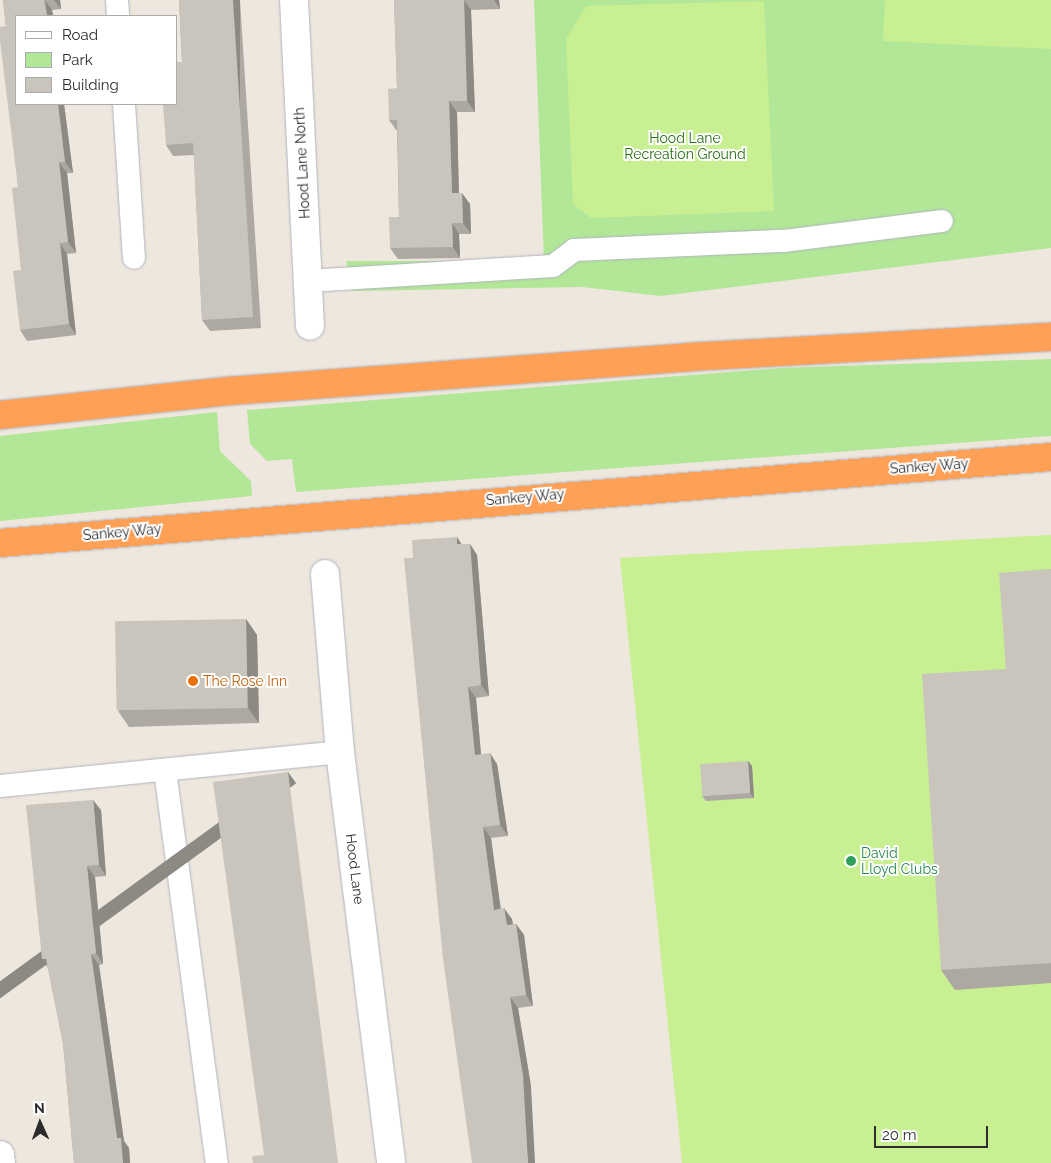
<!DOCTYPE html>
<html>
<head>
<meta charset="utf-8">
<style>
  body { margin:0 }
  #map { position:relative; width:1051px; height:1163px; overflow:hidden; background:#eee7dd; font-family:Raleway,sans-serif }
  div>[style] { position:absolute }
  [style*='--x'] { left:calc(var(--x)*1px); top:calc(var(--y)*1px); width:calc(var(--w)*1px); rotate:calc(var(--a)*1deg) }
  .green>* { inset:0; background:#b2e797 }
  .pitch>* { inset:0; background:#c8ef92 }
  .roads { filter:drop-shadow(0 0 1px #b1b4c0) drop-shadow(0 0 1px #b1b4c0) }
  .lane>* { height:22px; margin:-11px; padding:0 11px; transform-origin:11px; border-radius:11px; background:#fff }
  .street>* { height:28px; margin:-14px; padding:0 14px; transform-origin:14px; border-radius:14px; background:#fff }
  .highway>* { height:28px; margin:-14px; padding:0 14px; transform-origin:14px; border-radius:14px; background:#ffa057 }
  .wall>* { inset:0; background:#ada9a2 }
  .shaded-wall>* { inset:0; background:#8d8a84; transform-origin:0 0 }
  .building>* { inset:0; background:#c9c5bc; transform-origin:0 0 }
  .dots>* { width:14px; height:14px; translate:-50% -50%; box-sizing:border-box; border:2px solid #fff; border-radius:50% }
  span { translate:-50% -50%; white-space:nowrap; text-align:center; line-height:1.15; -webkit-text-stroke:4px #fff; paint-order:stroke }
  .park-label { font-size:14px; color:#296e17 }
  .street-label { font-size:14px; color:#2c2c2c }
  .food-label { font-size:14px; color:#c56008 }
  .left { translate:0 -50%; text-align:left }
  .leisure-label { font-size:14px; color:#27864d }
  .legend { position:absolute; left:15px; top:15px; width:162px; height:90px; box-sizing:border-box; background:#fff; border:1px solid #ababab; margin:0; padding:6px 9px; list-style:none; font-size:15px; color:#2c2c2c }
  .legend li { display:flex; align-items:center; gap:10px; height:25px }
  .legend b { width:25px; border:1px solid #ababab }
  .north { position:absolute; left:15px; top:1098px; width:50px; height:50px; -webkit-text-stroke:4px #fff; paint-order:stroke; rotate:358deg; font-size:14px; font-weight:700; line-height:20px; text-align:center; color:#2c2c2c }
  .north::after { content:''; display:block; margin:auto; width:18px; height:22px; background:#2c2c2c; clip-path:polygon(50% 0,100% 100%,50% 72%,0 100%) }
  .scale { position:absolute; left:874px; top:1126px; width:114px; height:22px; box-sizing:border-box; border:2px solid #2c2c2c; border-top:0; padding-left:6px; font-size:15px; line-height:18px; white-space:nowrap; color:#2c2c2c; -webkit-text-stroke:4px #fff; paint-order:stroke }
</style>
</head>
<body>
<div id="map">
  <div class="green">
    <i style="clip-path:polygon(534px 0,1051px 0,1051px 248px,661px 296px,582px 287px,353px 291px,346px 261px,544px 261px)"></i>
    <i style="clip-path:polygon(1051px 359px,1051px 436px,296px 492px,292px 459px,267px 461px,250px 444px,247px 410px,781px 368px)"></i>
    <i style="clip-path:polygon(217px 412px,220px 451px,251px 481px,252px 496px,0 521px,0 436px)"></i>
  </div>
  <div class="pitch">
    <i style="clip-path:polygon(885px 0,1051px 0,1051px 49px,883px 41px)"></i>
    <i style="clip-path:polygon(764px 1px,774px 211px,591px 218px,573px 204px,566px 39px,586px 6px)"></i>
    <i style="clip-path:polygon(1051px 535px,1051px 1163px,682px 1163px,620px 558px)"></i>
  </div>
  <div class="roads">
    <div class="lane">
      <i style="--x:117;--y:0;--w:16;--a:86"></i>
      <i style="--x:124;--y:104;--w:154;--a:86.3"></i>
      <i style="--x:308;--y:281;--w:245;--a:-3.5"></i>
      <i style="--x:553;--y:266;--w:26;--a:-37"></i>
      <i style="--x:574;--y:250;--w:210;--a:-2.5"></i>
      <i style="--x:784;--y:241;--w:159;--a:-7.2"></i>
      <i style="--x:165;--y:770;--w:396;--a:82.5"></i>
      <i style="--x:0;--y:786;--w:342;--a:-5.7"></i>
    </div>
    <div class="street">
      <i style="--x:294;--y:0;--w:326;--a:87.2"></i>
      <i style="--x:325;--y:574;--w:179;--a:85.2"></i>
      <i style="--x:340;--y:752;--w:414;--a:82.9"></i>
      <i style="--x:0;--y:1155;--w:8;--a:83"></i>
    </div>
    <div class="highway">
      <i style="--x:0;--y:415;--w:230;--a:-6"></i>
      <i style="--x:229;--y:391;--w:461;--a:-4.2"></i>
      <i style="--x:689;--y:357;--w:363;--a:-3.2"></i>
      <i style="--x:0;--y:543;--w:1055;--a:-4.68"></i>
    </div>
  </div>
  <div class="wall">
    <i style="clip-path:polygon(3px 0,60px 0,61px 9px,52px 10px,53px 16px,16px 16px,64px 104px,73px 173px,67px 173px,76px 253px,67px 254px,76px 335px,27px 341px,20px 330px,21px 270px,18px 187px,6px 26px)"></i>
    <i style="clip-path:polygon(179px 0,240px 0,261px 328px,210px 331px,202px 320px,194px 155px,173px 156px,166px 145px,182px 62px)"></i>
    <i style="clip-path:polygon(394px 0,499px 0,500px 9px,471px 10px,475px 112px,457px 112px,459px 193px,470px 204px,471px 234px,459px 234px,460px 258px,398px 259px,390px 248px,399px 217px,397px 131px,389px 120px,397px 88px)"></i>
    <i style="clip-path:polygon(457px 537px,461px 544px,470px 544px,477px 555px,489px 696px,476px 698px,481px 754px,497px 764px,508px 836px,491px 838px,501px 909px,512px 919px,513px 924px,516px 924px,524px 935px,533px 1006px,518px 1008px,531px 1086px,404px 558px,413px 558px)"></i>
    <i style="clip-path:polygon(1051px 569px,1051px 983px,955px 990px,941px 970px,1006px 669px)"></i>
    <i style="clip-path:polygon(246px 619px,257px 635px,259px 723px,129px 727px,118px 711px)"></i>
    <i style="clip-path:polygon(748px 761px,752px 766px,754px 798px,706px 801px,702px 796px)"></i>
    <i style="clip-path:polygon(101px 810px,106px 876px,95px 877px,103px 964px,99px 965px,124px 1141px,129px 1148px,130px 1163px,74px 1163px,63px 1043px,48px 968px,42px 959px)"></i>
  </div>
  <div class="shaded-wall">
    <i style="clip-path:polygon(45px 0,52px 10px,53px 16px,47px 16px)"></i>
    <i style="clip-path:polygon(54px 0,60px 0,61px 9px)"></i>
    <i style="left:233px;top:0;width:7px;height:318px"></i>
    <i style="clip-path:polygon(464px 0,471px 10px,475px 112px,467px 101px)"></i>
    <i style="clip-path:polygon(494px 0,499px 0,500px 9px)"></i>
    <i style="clip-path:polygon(449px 101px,457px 112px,459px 204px,452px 193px)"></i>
    <i style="clip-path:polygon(58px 104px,64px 104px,73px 173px,65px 162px)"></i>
    <i style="clip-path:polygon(59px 162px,67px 173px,76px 253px,68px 242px)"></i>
    <i style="clip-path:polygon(462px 193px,470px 204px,471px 234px,463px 223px)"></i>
    <i style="clip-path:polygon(452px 223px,459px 234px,460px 258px,453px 247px)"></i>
    <i style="clip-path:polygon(60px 243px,67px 254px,76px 335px,69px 324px)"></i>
    <i style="clip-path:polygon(457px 537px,464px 548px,457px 544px)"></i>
    <i style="clip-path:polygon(470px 544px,477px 555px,489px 696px,481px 685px)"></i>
    <i style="clip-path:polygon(246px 619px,257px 635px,259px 723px,248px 708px)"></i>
    <i style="clip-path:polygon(468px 687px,476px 698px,482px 766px,475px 755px)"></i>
    <i style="clip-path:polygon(490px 753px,497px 764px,508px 836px,500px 825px)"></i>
    <i style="clip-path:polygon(748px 761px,752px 766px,754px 798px,750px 793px)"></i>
    <i style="left:288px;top:772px;width:14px;height:394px;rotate:54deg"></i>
    <i style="clip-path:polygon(93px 800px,101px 810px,106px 876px,99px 865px)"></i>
    <i style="clip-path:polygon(483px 827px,491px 838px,502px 921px,494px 910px)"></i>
    <i style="clip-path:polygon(87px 866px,95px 877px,103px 964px,96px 953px)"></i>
    <i style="clip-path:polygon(504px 908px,512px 919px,514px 936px,507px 925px)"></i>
    <i style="clip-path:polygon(516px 924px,524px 935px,533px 1006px,526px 995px)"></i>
    <i style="clip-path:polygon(91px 954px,99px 965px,124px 1141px,129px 1148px,130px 1163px,123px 1163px,117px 1138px)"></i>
    <i style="clip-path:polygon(510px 997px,518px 1008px,531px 1086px,535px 1163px,528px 1163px)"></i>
  </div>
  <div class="building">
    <i style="clip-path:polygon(3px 0,44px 0,47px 16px,16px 16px,16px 104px,58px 104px,65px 162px,59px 162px,68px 242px,60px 243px,69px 324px,20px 330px,13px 271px,21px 270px,12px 188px,18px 187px,0 41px,0 27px,6px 26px)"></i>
    <i style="clip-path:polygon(179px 0,233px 0,253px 317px,202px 320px,193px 143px,166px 145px,163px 104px,176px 104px,176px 62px,182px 62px)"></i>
    <i style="clip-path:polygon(394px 0,464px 0,467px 101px,449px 101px,452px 193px,462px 193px,463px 223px,452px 223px,453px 247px,390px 248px,389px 217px,399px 217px,397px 120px,389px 120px,388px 89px,397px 88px)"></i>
    <i style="clip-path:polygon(457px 537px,457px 544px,470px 544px,481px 685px,468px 687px,475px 755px,490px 753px,500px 825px,483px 827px,494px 910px,504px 908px,507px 925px,516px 924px,526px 995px,510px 997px,523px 1075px,528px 1163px,472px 1163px,443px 959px,404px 558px,413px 558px,412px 540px)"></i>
    <i style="clip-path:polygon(1051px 569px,1051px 963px,941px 970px,922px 674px,1006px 669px,999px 573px)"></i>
    <i style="left:246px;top:619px;width:89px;height:131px;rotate:89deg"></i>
    <i style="left:748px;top:761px;width:32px;height:48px;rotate:86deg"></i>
    <i style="clip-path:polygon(288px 772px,338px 1163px,253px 1163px,252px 1156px,264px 1155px,213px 782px)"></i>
    <i style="clip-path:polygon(93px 800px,99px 865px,87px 866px,96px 953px,91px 954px,117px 1138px,121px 1138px,123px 1163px,74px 1163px,63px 1043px,46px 959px,42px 959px,26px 805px)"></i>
  </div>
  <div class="dots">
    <i style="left:193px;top:681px;background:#e8710a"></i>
    <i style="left:851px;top:861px;background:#2e9e5b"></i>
  </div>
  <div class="park-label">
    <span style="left:685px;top:146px">Hood Lane<br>Recreation Ground</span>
  </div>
  <div class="street-label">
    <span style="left:302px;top:163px;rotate:-93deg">Hood Lane North</span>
    <span style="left:929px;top:466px;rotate:-4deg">Sankey Way</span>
    <span style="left:525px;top:497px;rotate:-5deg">Sankey Way</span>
    <span style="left:122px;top:532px;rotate:-5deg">Sankey Way</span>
    <span style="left:355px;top:869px;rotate:83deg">Hood Lane</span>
  </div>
  <div class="food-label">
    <span class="left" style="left:203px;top:681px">The Rose Inn</span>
  </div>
  <div class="leisure-label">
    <span class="left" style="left:861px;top:861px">David<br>Lloyd Clubs</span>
  </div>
  <ul class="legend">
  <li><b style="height:6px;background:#fff"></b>Road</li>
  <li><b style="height:14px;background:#b2e797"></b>Park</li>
  <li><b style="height:14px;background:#c9c5bc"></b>Building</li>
  </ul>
  <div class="north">N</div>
  <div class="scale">20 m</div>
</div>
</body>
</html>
